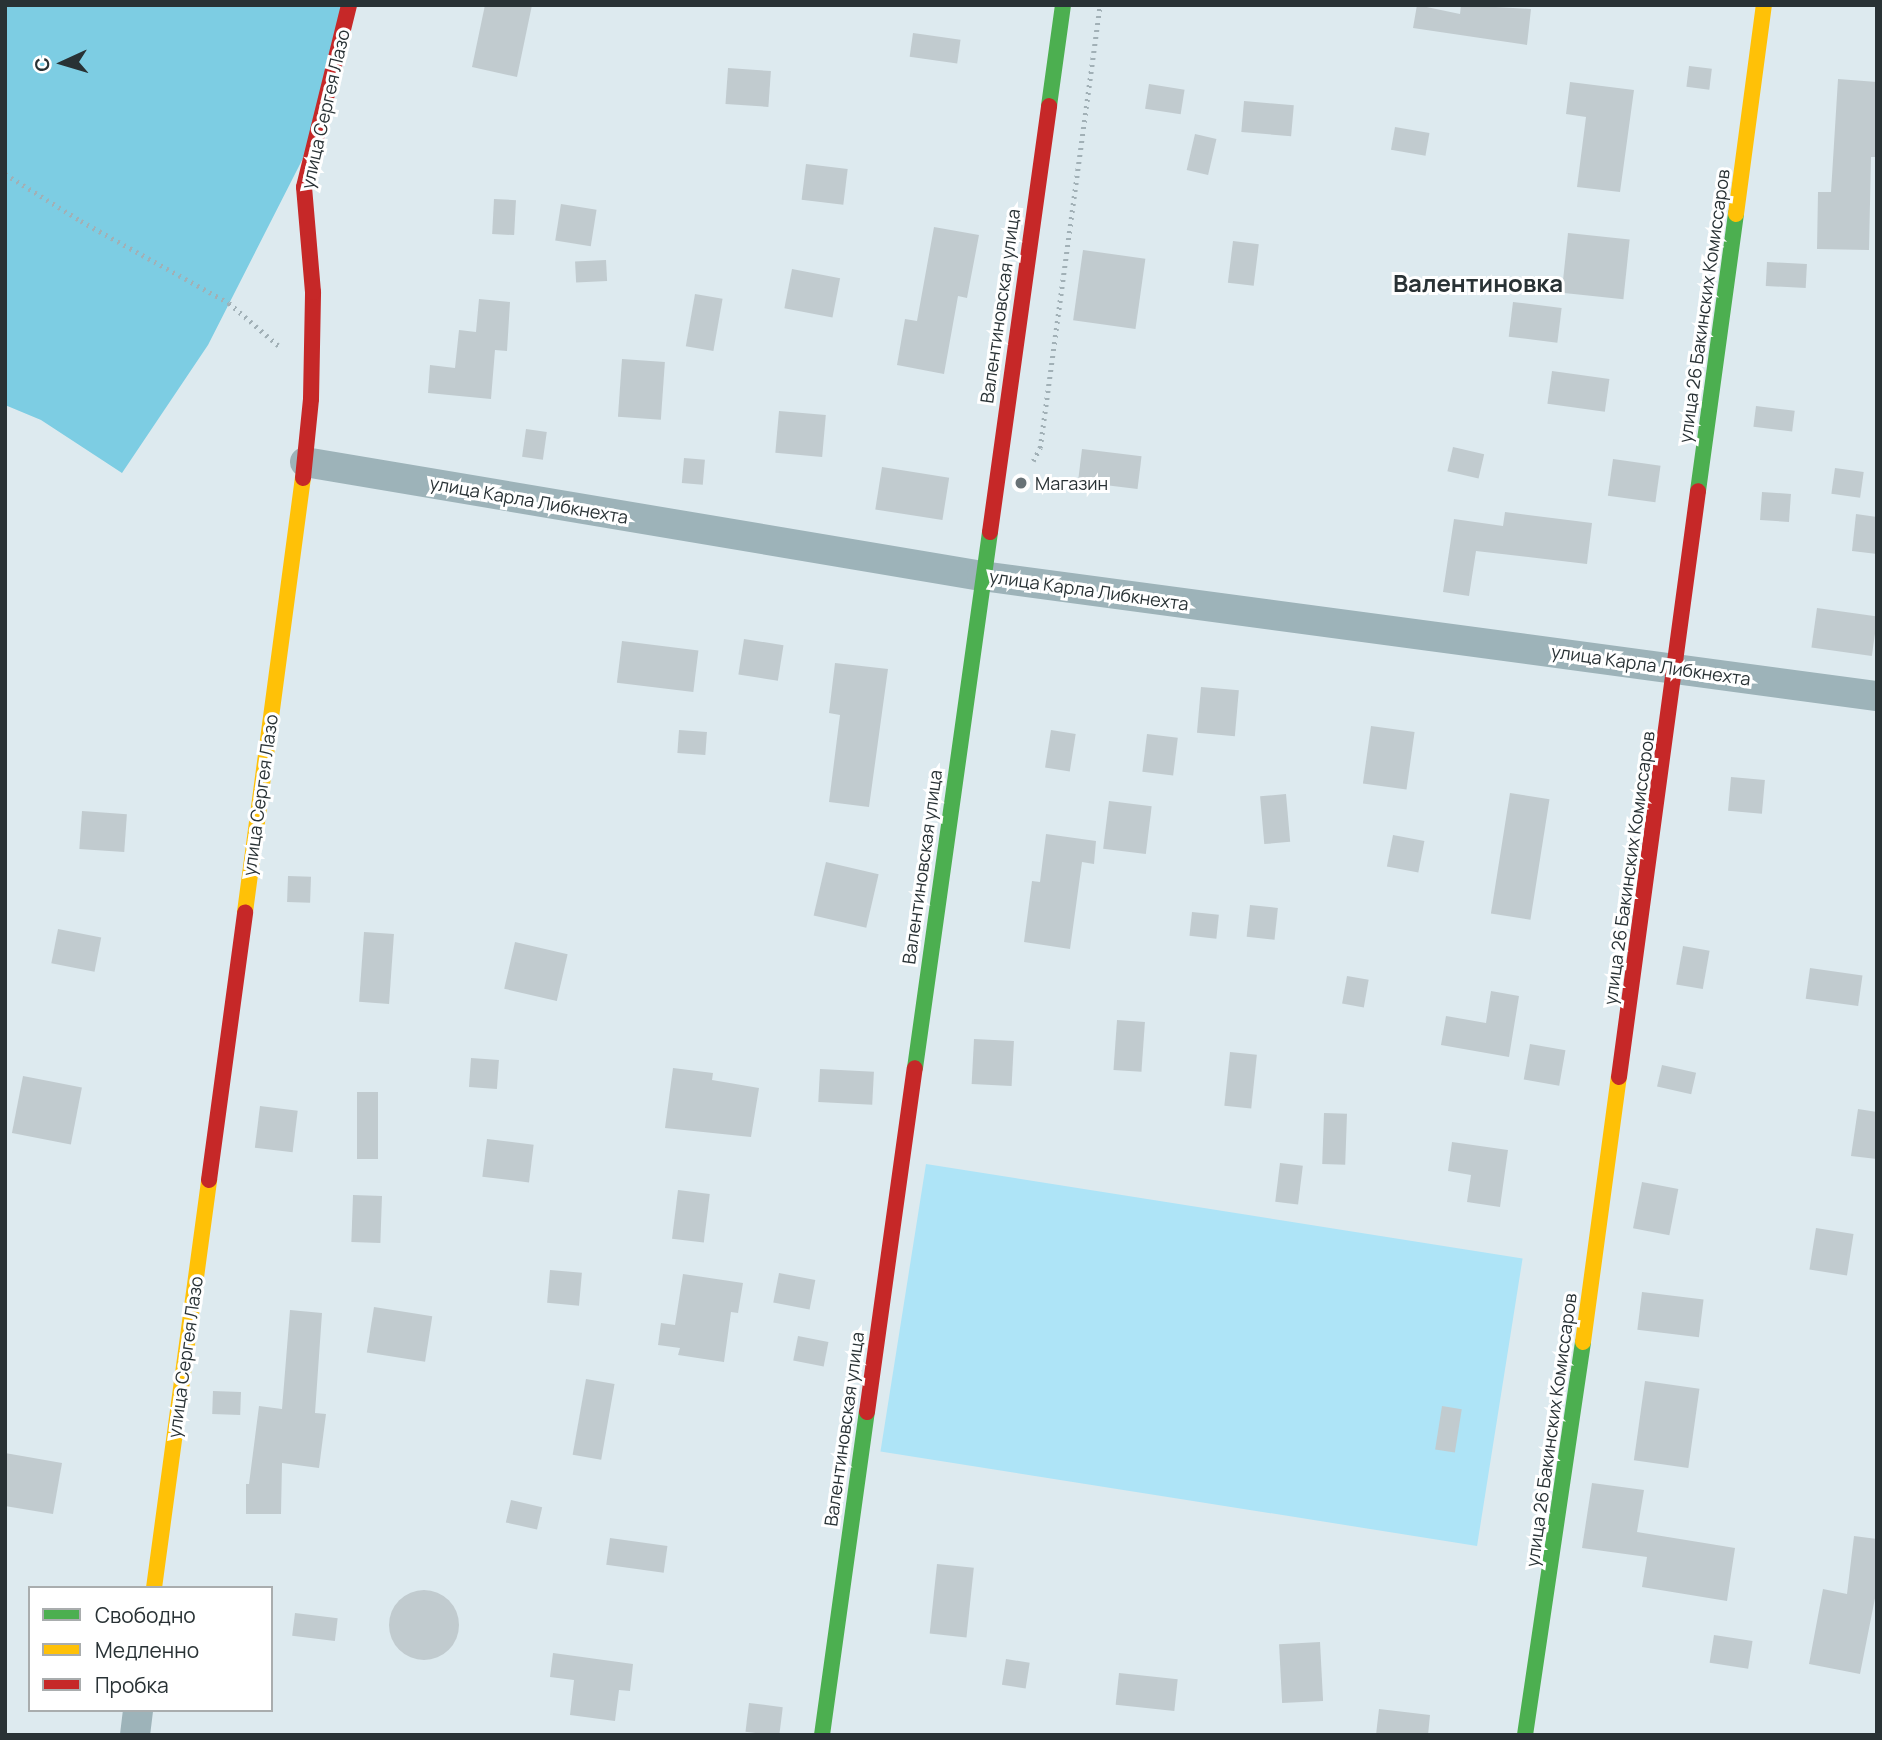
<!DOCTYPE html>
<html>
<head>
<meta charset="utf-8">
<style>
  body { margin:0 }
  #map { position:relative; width:1882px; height:1740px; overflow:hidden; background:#ddeaef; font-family:Manrope,sans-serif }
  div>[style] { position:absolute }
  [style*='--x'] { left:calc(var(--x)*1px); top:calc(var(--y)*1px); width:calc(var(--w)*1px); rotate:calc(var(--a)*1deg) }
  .green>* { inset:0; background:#aee4f7; transform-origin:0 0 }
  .forest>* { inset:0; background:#7dcde3 }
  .building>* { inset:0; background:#c1cbcf; transform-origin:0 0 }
  .round { border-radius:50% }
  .path>* { height:4.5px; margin-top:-2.25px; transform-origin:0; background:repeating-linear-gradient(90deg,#a1b0b6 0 2px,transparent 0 7px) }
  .street>* { height:30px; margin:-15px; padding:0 15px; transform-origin:15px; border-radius:15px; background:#9db3b9 }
  .fast>* { height:16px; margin:-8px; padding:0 8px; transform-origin:8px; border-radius:8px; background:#4caf50 }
  .slow>* { height:16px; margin:-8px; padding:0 8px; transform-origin:8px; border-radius:8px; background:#ffc107 }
  .jam>* { height:16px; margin:-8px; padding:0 8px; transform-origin:8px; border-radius:8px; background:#c62828 }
  .dots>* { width:19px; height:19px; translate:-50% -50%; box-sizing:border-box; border:4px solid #fff; border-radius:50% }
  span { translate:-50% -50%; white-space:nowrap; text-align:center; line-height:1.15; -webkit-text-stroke:6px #fff; paint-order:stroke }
  .street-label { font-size:18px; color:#293235 }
  .poi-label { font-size:18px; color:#293235 }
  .left { translate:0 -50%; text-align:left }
  .district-label { font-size:24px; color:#293235; font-weight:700 }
  .frame { position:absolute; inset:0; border:7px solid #293235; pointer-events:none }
  .legend { position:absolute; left:28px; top:1586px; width:245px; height:126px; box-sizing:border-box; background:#fff; border:2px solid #a9adae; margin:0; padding:9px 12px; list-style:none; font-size:21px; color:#293235 }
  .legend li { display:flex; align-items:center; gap:14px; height:35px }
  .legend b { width:35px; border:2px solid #a9adae }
  .north { position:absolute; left:28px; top:28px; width:70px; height:70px; -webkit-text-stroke:5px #fff; paint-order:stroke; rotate:266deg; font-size:19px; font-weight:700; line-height:28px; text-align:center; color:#293235 }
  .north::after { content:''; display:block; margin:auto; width:24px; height:32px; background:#293235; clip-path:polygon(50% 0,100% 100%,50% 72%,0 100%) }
</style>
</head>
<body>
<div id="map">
  <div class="green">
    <i style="left:926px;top:1164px;width:604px;height:291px;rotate:9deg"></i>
  </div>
  <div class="forest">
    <i style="clip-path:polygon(5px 5px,353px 5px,324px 117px,208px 345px,122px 473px,41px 420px,5px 405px)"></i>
  </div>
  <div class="building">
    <i style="clip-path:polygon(485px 5px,532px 5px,517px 77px,472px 67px)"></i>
    <i style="clip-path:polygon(1417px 5px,1460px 14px,1461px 5px,1531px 9px,1527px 45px,1413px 28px)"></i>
    <i style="left:913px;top:33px;width:48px;height:24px;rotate:8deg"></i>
    <i style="left:1689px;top:66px;width:23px;height:21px;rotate:7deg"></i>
    <i style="left:728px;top:68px;width:43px;height:36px;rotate:4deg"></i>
    <i style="clip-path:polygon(1838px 79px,1877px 82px,1877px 157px,1871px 157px,1869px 250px,1817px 249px,1818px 192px,1831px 192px)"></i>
    <i style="clip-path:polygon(1570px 82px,1634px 90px,1620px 192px,1577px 187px,1586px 117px,1566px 114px)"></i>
    <i style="left:1149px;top:84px;width:36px;height:25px;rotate:9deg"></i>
    <i style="left:1244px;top:101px;width:50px;height:31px;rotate:5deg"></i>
    <i style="left:1395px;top:127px;width:35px;height:23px;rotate:10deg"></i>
    <i style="left:1195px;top:134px;width:22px;height:37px;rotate:13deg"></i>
    <i style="left:806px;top:164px;width:42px;height:36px;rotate:7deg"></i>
    <i style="left:494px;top:199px;width:22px;height:35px;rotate:3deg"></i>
    <i style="left:561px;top:204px;width:36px;height:37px;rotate:9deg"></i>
    <i style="clip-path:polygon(934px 227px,979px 235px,967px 298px,958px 296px,944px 374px,897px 365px,905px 319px,917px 321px)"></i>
    <i style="left:1568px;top:233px;width:62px;height:60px;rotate:6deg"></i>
    <i style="left:1233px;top:241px;width:26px;height:42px;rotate:7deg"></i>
    <i style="left:1083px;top:250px;width:63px;height:71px;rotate:8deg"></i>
    <i style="left:606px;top:260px;width:21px;height:31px;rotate:87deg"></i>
    <i style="left:1767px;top:262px;width:40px;height:24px;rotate:3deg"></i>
    <i style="left:792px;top:269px;width:49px;height:40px;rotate:11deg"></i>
    <i style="left:695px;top:294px;width:28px;height:53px;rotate:10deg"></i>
    <i style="clip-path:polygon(479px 299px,510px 302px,507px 351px,495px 350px,491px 399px,428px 393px,430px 365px,455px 368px,459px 330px,476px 332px)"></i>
    <i style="left:1513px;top:302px;width:49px;height:35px;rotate:7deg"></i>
    <i style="left:622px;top:359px;width:43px;height:58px;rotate:4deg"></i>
    <i style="left:1552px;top:371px;width:58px;height:33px;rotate:8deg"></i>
    <i style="left:1756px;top:406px;width:39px;height:21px;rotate:7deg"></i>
    <i style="left:779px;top:411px;width:47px;height:42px;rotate:5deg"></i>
    <i style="left:526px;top:429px;width:21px;height:28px;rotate:8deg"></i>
    <i style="left:1453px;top:447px;width:32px;height:25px;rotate:13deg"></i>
    <i style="left:1082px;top:449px;width:60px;height:33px;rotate:7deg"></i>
    <i style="left:684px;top:458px;width:21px;height:25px;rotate:5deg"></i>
    <i style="left:1613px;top:459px;width:48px;height:37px;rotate:8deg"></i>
    <i style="left:882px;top:467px;width:68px;height:43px;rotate:9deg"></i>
    <i style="left:1835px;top:468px;width:29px;height:26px;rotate:8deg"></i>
    <i style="left:1762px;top:492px;width:29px;height:28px;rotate:4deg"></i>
    <i style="clip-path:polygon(1505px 512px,1592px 523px,1587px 564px,1476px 551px,1469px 596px,1443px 592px,1454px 519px,1503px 526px)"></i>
    <i style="clip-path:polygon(1856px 514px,1877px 517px,1877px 554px,1852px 551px)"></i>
    <i style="left:1817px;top:608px;width:61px;height:40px;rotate:8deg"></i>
    <i style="left:744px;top:639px;width:40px;height:36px;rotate:9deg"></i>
    <i style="left:622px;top:641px;width:77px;height:42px;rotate:7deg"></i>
    <i style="clip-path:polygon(835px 663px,888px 669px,869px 807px,829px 802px,840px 715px,829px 713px)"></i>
    <i style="left:1201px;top:687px;width:38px;height:46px;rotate:5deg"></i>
    <i style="left:1371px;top:726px;width:44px;height:58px;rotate:8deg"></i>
    <i style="left:679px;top:730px;width:28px;height:23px;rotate:4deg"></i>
    <i style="left:1051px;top:730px;width:25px;height:38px;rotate:9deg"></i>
    <i style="left:1147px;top:734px;width:31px;height:38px;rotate:7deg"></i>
    <i style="left:1731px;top:777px;width:34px;height:34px;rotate:5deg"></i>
    <i style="left:1510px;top:793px;width:40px;height:122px;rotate:9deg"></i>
    <i style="left:1286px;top:794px;width:48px;height:26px;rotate:85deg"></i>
    <i style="left:1109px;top:801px;width:43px;height:48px;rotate:7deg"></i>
    <i style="left:82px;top:811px;width:45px;height:38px;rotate:4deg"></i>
    <i style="clip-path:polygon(1046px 834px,1096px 841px,1094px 864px,1082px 862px,1070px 949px,1024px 942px,1032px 881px,1040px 882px)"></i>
    <i style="left:1393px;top:835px;width:32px;height:32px;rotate:11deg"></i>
    <i style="left:826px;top:862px;width:54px;height:55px;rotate:13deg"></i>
    <i style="left:288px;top:876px;width:23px;height:26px;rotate:2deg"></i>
    <i style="left:1250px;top:905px;width:28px;height:32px;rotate:6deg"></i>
    <i style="left:1192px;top:912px;width:27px;height:24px;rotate:6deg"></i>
    <i style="left:58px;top:929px;width:44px;height:35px;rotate:11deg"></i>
    <i style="left:364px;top:932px;width:30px;height:70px;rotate:4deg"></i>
    <i style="left:515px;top:942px;width:54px;height:48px;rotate:13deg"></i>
    <i style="left:1683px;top:946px;width:27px;height:39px;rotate:10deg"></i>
    <i style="left:1810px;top:968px;width:53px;height:31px;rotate:8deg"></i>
    <i style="left:1347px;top:976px;width:22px;height:28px;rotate:10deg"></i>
    <i style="clip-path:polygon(1491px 991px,1519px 996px,1509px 1057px,1441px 1045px,1446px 1016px,1486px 1023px)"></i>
    <i style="left:1117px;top:1020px;width:28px;height:50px;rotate:4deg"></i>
    <i style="left:974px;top:1039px;width:40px;height:45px;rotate:3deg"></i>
    <i style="left:1530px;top:1044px;width:36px;height:36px;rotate:10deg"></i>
    <i style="left:1230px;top:1052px;width:27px;height:54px;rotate:6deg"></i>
    <i style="left:471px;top:1058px;width:28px;height:29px;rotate:4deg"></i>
    <i style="left:1662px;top:1065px;width:35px;height:22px;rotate:13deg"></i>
    <i style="clip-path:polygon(673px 1068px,713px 1073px,712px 1080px,759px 1088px,751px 1137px,665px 1128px)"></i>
    <i style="left:820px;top:1069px;width:54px;height:33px;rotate:3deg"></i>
    <i style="left:23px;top:1076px;width:60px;height:58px;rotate:11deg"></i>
    <i style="left:357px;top:1092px;width:21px;height:67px"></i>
    <i style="left:260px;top:1106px;width:38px;height:42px;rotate:7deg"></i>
    <i style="clip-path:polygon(1858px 1109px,1877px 1112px,1877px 1159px,1851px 1156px)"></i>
    <i style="left:1324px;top:1113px;width:23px;height:51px;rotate:2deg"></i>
    <i style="left:487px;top:1139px;width:47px;height:38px;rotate:7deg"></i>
    <i style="clip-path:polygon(1452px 1142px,1508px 1150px,1500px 1207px,1467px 1202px,1471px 1175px,1448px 1171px)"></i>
    <i style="left:1280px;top:1163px;width:23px;height:39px;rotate:7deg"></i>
    <i style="left:1642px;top:1182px;width:37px;height:47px;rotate:11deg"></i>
    <i style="left:678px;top:1190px;width:32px;height:49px;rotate:7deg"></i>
    <i style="left:353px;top:1195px;width:29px;height:47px;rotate:2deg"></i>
    <i style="left:1816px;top:1228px;width:38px;height:42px;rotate:9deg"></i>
    <i style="left:550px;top:1270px;width:32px;height:33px;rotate:5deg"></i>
    <i style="left:779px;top:1273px;width:37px;height:30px;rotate:11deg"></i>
    <i style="clip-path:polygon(683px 1274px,743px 1283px,738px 1313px,731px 1312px,724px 1362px,678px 1355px,680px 1348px,658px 1345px,661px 1323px,675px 1325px)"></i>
    <i style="left:1642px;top:1292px;width:62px;height:38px;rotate:7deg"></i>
    <i style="left:374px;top:1307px;width:59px;height:46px;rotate:9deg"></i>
    <i style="clip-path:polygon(290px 1310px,322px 1313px,315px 1413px,326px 1414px,319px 1468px,282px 1463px,281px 1514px,246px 1514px,246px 1484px,249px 1484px,259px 1406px,282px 1409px)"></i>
    <i style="left:798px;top:1336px;width:31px;height:25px;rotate:11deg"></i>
    <i style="left:586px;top:1379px;width:29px;height:77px;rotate:10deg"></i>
    <i style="left:1645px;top:1381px;width:55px;height:80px;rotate:8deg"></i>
    <i style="left:213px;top:1391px;width:28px;height:23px;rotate:2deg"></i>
    <i style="left:1442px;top:1406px;width:20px;height:44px;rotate:9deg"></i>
    <i style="clip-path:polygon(5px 1453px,62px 1463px,53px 1514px,5px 1506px)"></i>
    <i style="clip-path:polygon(1592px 1483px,1644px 1490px,1637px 1532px,1735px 1548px,1727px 1601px,1642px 1587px,1647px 1557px,1582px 1548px)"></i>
    <i style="left:511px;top:1500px;width:32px;height:23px;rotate:13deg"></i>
    <i style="clip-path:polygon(1854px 1536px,1877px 1539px,1877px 1588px,1860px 1674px,1809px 1664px,1823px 1589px,1847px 1594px)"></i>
    <i style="left:610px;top:1538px;width:58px;height:27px;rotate:8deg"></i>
    <i style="left:937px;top:1564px;width:37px;height:70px;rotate:6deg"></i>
    <i class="round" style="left:389px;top:1590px;width:70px;height:70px"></i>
    <i style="left:295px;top:1613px;width:43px;height:23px;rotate:7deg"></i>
    <i style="left:1714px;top:1635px;width:39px;height:28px;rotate:9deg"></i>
    <i style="left:1320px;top:1642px;width:59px;height:41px;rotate:87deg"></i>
    <i style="clip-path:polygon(553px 1653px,633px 1664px,630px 1691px,619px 1690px,615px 1721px,570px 1715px,574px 1680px,550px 1677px)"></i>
    <i style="left:1006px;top:1659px;width:24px;height:26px;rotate:9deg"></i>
    <i style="left:1119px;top:1673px;width:59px;height:32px;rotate:6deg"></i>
    <i style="left:749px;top:1703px;width:34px;height:29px;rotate:7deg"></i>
    <i style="clip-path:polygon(1379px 1709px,1430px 1715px,1428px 1735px,1376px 1735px)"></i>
  </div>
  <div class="path">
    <i style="--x:5;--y:174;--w:89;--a:31.7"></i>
    <i style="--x:81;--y:221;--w:169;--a:29"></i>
    <i style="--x:229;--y:303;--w:66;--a:40.7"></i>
    <i style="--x:1033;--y:461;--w:15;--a:-62"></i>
    <i style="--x:1040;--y:448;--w:447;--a:-82.3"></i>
  </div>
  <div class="street">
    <i style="--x:305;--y:462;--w:687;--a:9.56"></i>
    <i style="--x:982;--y:576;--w:903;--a:7.64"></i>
    <i style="--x:135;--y:1735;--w:25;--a:-83"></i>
  </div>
  <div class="fast">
    <i style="--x:1049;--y:106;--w:102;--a:-82.1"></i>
    <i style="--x:1698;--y:491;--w:280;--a:-82.2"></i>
    <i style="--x:915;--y:1068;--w:541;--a:-82.03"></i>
    <i style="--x:822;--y:1735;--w:326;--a:-82.1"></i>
    <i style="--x:1525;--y:1735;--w:397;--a:-81.6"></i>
  </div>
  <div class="slow">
    <i style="--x:1736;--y:214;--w:211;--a:-82.4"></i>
    <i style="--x:245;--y:912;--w:438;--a:-82.4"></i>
    <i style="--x:1583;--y:1342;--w:267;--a:-82.3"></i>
    <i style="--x:154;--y:1588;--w:412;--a:-82.3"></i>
  </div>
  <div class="jam">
    <i style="--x:303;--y:478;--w:79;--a:-84.2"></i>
    <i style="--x:311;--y:399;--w:107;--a:-88.9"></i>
    <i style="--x:313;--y:292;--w:105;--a:-94.9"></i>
    <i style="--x:304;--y:187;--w:187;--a:-76.1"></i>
    <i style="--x:990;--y:532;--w:430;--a:-82.1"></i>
    <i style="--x:1619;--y:1077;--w:591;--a:-82.32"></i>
    <i style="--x:209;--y:1180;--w:270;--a:-82.3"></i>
    <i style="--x:867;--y:1412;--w:347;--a:-82.1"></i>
  </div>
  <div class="dots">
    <i style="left:1021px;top:483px;background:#687276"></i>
  </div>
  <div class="street-label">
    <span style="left:325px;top:109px;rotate:-77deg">улица Сергея Лазо</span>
    <span style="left:1000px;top:306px;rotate:-82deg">Валентиновская улица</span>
    <span style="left:1704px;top:306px;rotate:-82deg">улица 26 Бакинских Комиссаров</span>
    <span style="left:529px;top:500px;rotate:10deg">улица Карла Либкнехта</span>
    <span style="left:1089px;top:590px;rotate:8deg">улица Карла Либкнехта</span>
    <span style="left:1651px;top:665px;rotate:8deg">улица Карла Либкнехта</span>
    <span style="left:260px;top:795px;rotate:-82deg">улица Сергея Лазо</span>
    <span style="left:922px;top:867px;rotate:-82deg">Валентиновская улица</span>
    <span style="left:1629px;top:868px;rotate:-82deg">улица 26 Бакинских Комиссаров</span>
    <span style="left:185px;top:1357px;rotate:-82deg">улица Сергея Лазо</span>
    <span style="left:844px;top:1429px;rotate:-82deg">Валентиновская улица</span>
    <span style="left:1551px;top:1430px;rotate:-82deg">улица 26 Бакинских Комиссаров</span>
  </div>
  <div class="poi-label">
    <span class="left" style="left:1035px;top:483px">Магазин</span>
  </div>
  <div class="district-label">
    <span style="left:1478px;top:283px">Валентиновка</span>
  </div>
  <div class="frame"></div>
  <ul class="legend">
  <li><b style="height:9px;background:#4caf50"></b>Свободно</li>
  <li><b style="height:9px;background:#ffc107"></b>Медленно</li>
  <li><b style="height:9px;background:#c62828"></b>Пробка</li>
  </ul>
  <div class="north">С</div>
</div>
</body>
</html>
